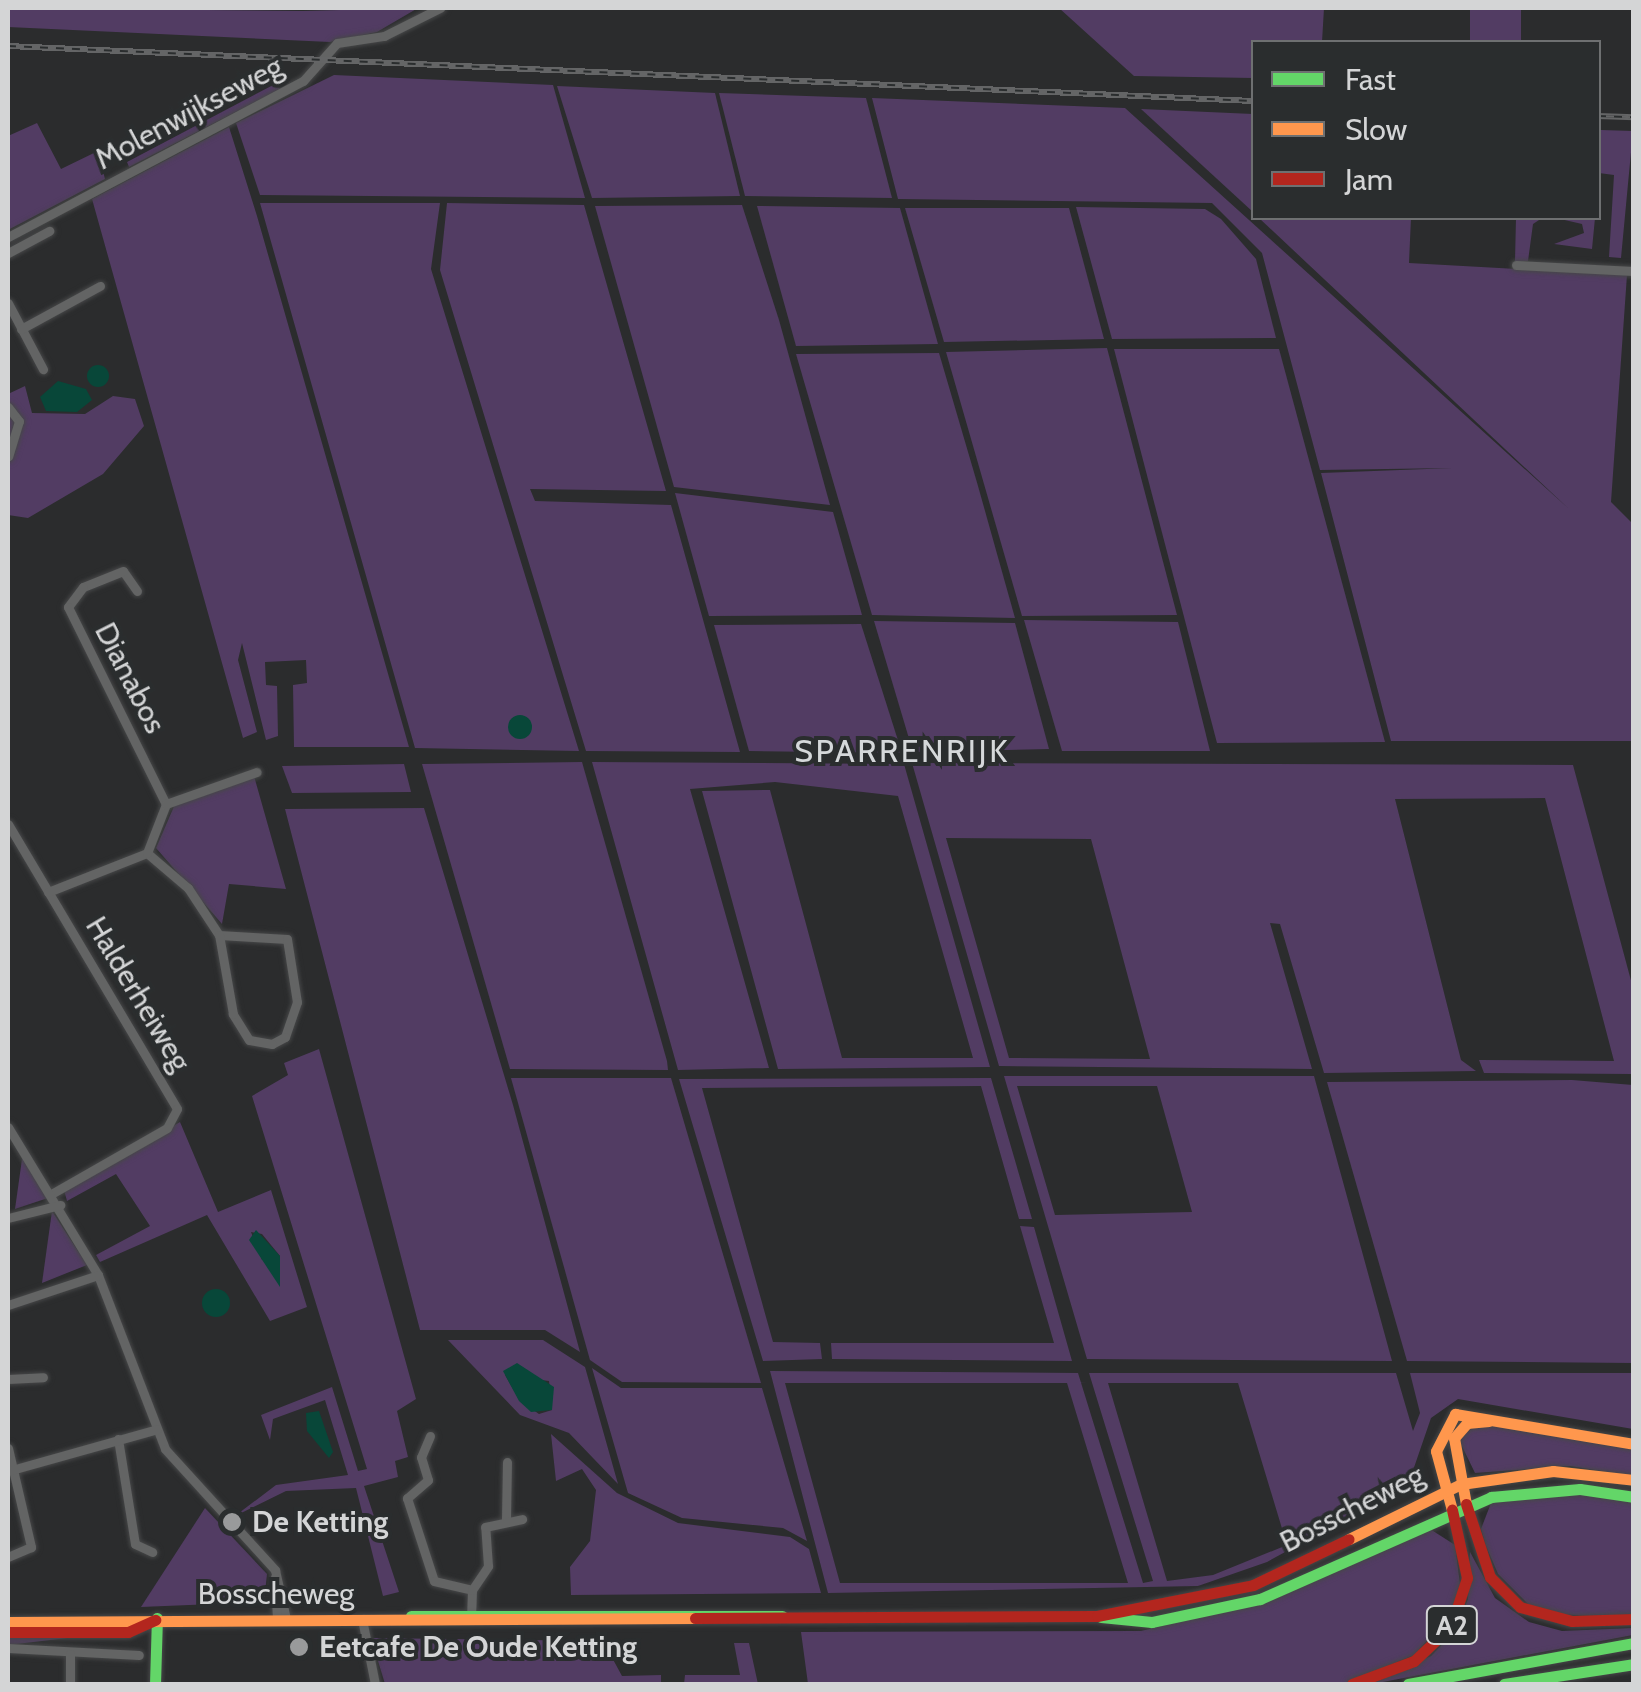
<!DOCTYPE html>
<html>
<head>
<meta charset="utf-8">
<style>
  body { margin:0 }
  #map { position:relative; width:1641px; height:1692px; overflow:hidden; background:#2b2c2d; font-family:Cabin,sans-serif }
  div>[style] { position:absolute }
  [style*='--x'] { left:calc(var(--x)*1px); top:calc(var(--y)*1px); width:calc(var(--w)*1px); rotate:calc(var(--a)*1deg) }
  .green>* { inset:0; background:#523c63; transform-origin:0 0 }
  .water>* { inset:0; background:#084739 }
  .round { border-radius:50% }
  .roads { filter:drop-shadow(0 0 2px #464748) drop-shadow(0 0 2px #464748) }
  .street>* { height:9px; margin:-4.5px; padding:0 4.5px; transform-origin:4.5px; border-radius:4.5px; background:#636464 }
  .fast>* { height:11px; margin:-5.5px; padding:0 5.5px; transform-origin:5.5px; border-radius:5.5px; background:#63d668 }
  .slow>* { height:11px; margin:-5.5px; padding:0 5.5px; transform-origin:5.5px; border-radius:5.5px; background:#ff974d }
  .jam>* { height:11px; margin:-5.5px; padding:0 5.5px; transform-origin:5.5px; border-radius:5.5px; background:#b3261e }
  .rail>* { height:6px; margin-top:-3px; transform-origin:0; background:repeating-linear-gradient(90deg,#2a2d2e 0 8px,#646566 0 16px); box-sizing:border-box; border-block:2px solid #646566 }
  .dots>* { width:28px; height:28px; translate:-50% -50%; box-sizing:border-box; border:5px solid #2a2d2e; border-radius:50% }
  span { translate:-50% -50%; white-space:nowrap; text-align:center; line-height:1.15; -webkit-text-stroke:8px #2a2d2e; paint-order:stroke }
  .shield-label span { padding:2px 8px; background:#2a2d2e; border:2px solid; border-radius:8px; -webkit-text-stroke-width:0 }
  .shield-label { font-size:28px; color:#d4d5d6; font-weight:700 }
  .street-label { font-size:30px; color:#d4d5d6 }
  .poi-label { font-size:30px; color:#d4d5d6; font-weight:700 }
  .left { translate:0 -50%; text-align:left }
  .neighbourhood-label { font-size:32px; color:#d5d8da; letter-spacing:2.5px }
  .frame { position:absolute; inset:0; border:10px solid #d4d5d6; pointer-events:none }
  .legend { position:absolute; left:1251px; top:40px; width:350px; height:180px; box-sizing:border-box; background:#2a2d2e; border:2px solid #6e7071; margin:0; padding:12px 18px; list-style:none; font-size:30px; color:#d4d5d6 }
  .legend li { display:flex; align-items:center; gap:20px; height:50px }
  .legend b { width:50px; border:2px solid #6e7071 }
</style>
</head>
<body>
<div id="map">
  <div class="green">
    <i style="clip-path:polygon(8px 8px,303px 11px,418px 8px,377px 32px,330px 42px,8px 27px)"></i>
    <i style="clip-path:polygon(1059px 8px,1324px 8px,1322px 42px,1254px 42px,1253px 78px,1134px 76px)"></i>
    <i style="left:1470px;top:8px;width:51px;height:34px"></i>
    <i style="clip-path:polygon(334px 75px,553px 85px,585px 198px,260px 195px,236px 123px)"></i>
    <i style="clip-path:polygon(277px 83px,280px 89px,129px 167px,127px 162px)"></i>
    <i style="clip-path:polygon(557px 86px,715px 93px,740px 196px,592px 198px)"></i>
    <i style="clip-path:polygon(719px 93px,866px 98px,892px 198px,745px 196px)"></i>
    <i style="clip-path:polygon(872px 98px,1125px 108px,1569px 509px,1259px 218px,1411px 218px,1409px 263px,1627px 275px,1611px 502px,1633px 524px,1633px 741px,1391px 741px,1321px 473px,1453px 468px,1320px 470px,1262px 253px,1212px 203px,898px 199px)"></i>
    <i style="clip-path:polygon(1141px 109px,1253px 114px,1253px 212px)"></i>
    <i style="clip-path:polygon(37px 123px,61px 169px,98px 151px,105px 179px,8px 230px,8px 136px)"></i>
    <i style="clip-path:polygon(229px 127px,257px 216px,409px 747px,294px 747px,293px 685px,307px 683px,306px 660px,265px 662px,266px 685px,277px 686px,278px 736px,266px 740px,242px 643px,238px 660px,257px 732px,243px 738px,92px 199px)"></i>
    <i style="clip-path:polygon(1601px 130px,1633px 131px,1621px 258px,1609px 257px,1614px 175px,1599px 173px)"></i>
    <i style="clip-path:polygon(260px 203px,440px 203px,431px 269px,579px 751px,415px 748px)"></i>
    <i style="clip-path:polygon(447px 203px,584px 205px,666px 491px,530px 489px,535px 501px,671px 505px,740px 752px,586px 751px,440px 270px)"></i>
    <i style="clip-path:polygon(742px 205px,779px 320px,830px 505px,674px 487px,595px 206px)"></i>
    <i style="clip-path:polygon(757px 206px,900px 208px,938px 344px,796px 346px)"></i>
    <i style="clip-path:polygon(1076px 207px,1205px 209px,1221px 219px,1256px 259px,1276px 338px,1112px 339px)"></i>
    <i style="clip-path:polygon(905px 208px,1069px 208px,1104px 339px,944px 342px)"></i>
    <i style="clip-path:polygon(1516px 218px,1542px 218px,1533px 224px,1528px 261px,1515px 261px)"></i>
    <i style="clip-path:polygon(1556px 218px,1595px 218px,1592px 249px,1554px 244px,1584px 233px,1582px 224px)"></i>
    <i style="clip-path:polygon(1107px 348px,1177px 615px,1022px 616px,946px 352px)"></i>
    <i style="clip-path:polygon(1114px 349px,1279px 349px,1385px 742px,1217px 743px)"></i>
    <i style="clip-path:polygon(939px 353px,978px 486px,1015px 618px,872px 615px,796px 354px)"></i>
    <i style="clip-path:polygon(25px 386px,32px 413px,85px 414px,113px 396px,135px 399px,144px 426px,103px 474px,28px 518px,8px 515px,8px 394px)"></i>
    <i style="clip-path:polygon(675px 493px,833px 512px,862px 615px,709px 616px)"></i>
    <i style="clip-path:polygon(1024px 620px,1178px 622px,1210px 751px,1062px 751px)"></i>
    <i style="clip-path:polygon(874px 621px,1015px 623px,1049px 749px,913px 752px)"></i>
    <i style="clip-path:polygon(861px 624px,902px 753px,749px 751px,714px 625px)"></i>
    <i style="clip-path:polygon(582px 762px,667px 1061px,668px 1070px,510px 1069px,422px 764px)"></i>
    <i style="clip-path:polygon(592px 762px,904px 764px,990px 1067px,778px 1069px,702px 791px,770px 790px,842px 1058px,973px 1058px,898px 796px,775px 782px,690px 789px,769px 1068px,678px 1070px)"></i>
    <i style="clip-path:polygon(evenodd,912px 763px,1573px 765px,1633px 988px,1633px 1074px,1484px 1073px,1479px 1060px,1614px 1061px,1545px 798px,1395px 799px,1461px 1060px,1476px 1071px,1324px 1073px,1280px 924px,1270px 923px,1312px 1069px,999px 1066px,912px 763px,946px 838px,1091px 839px,1150px 1059px,1009px 1058px,946px 838px)"></i>
    <i style="clip-path:polygon(404px 764px,411px 792px,292px 793px,282px 766px)"></i>
    <i style="clip-path:polygon(254px 776px,286px 889px,229px 884px,222px 924px,156px 848px,175px 804px)"></i>
    <i style="clip-path:polygon(424px 808px,513px 1105px,580px 1352px,545px 1330px,420px 1330px,285px 809px)"></i>
    <i style="clip-path:polygon(319px 1049px,416px 1399px,397px 1411px,408px 1457px,395px 1461px,398px 1477px,364px 1486px,399px 1592px,383px 1596px,356px 1488px,286px 1491px,235px 1516px,276px 1485px,348px 1475px,325px 1400px,273px 1419px,270px 1440px,261px 1415px,332px 1387px,358px 1471px,367px 1469px,252px 1096px,288px 1075px,284px 1063px)"></i>
    <i style="clip-path:polygon(evenodd,1004px 1076px,1314px 1076px,1392px 1361px,1087px 1359px,1004px 1076px,1017px 1086px,1157px 1086px,1192px 1212px,1055px 1215px,1017px 1086px)"></i>
    <i style="clip-path:polygon(511px 1078px,671px 1078px,761px 1383px,622px 1382px,590px 1360px)"></i>
    <i style="clip-path:polygon(991px 1078px,1032px 1219px,1019px 1219px,981px 1086px,702px 1088px,773px 1342px,820px 1343px,822px 1359px,763px 1361px,679px 1079px)"></i>
    <i style="clip-path:polygon(1572px 1080px,1633px 1085px,1633px 1363px,1407px 1361px,1327px 1082px)"></i>
    <i style="clip-path:polygon(evenodd,180px 1122px,218px 1212px,271px 1190px,307px 1307px,270px 1321px,207px 1215px,100px 1262px,96px 1255px,150px 1226px,116px 1174px,67px 1201px,64px 1190px,180px 1122px,251px 1232px,262px 1234px,280px 1256px,262px 1260px,251px 1232px)"></i>
    <i style="clip-path:polygon(23px 1152px,48px 1198px,15px 1209px)"></i>
    <i style="clip-path:polygon(52px 1211px,87px 1265px,42px 1283px)"></i>
    <i style="clip-path:polygon(1020px 1226px,1034px 1227px,1072px 1361px,832px 1359px,831px 1343px,1054px 1343px)"></i>
    <i style="clip-path:polygon(evenodd,448px 1340px,543px 1340px,585px 1367px,618px 1484px,569px 1433px,520px 1415px,448px 1340px,505px 1375px,549px 1381px,552px 1410px,539px 1414px,520px 1401px,505px 1375px)"></i>
    <i style="clip-path:polygon(592px 1368px,621px 1388px,762px 1388px,807px 1541px,783px 1528px,682px 1518px,628px 1493px)"></i>
    <i style="clip-path:polygon(evenodd,770px 1371px,1078px 1373px,1143px 1583px,1153px 1581px,1089px 1373px,1396px 1373px,1413px 1431px,1420px 1413px,1410px 1373px,1633px 1373px,1633px 1429px,1458px 1399px,1431px 1418px,1408px 1485px,1267px 1562px,1198px 1586px,828px 1593px,770px 1371px,785px 1383px,1067px 1383px,1128px 1583px,840px 1583px,785px 1383px,770px 1371px,1108px 1383px,1238px 1383px,1287px 1545px,1213px 1575px,1167px 1581px,1108px 1383px)"></i>
    <i style="clip-path:polygon(1478px 1423px,1633px 1448px,1633px 1476px,1570px 1466px,1475px 1473px,1457px 1436px)"></i>
    <i style="clip-path:polygon(551px 1434px,617px 1493px,678px 1523px,790px 1537px,809px 1549px,821px 1593px,571px 1595px,570px 1567px,590px 1541px,596px 1490px,582px 1469px,556px 1481px)"></i>
    <i style="clip-path:polygon(1584px 1493px,1633px 1501px,1633px 1618px,1537px 1613px,1498px 1574px,1486px 1546px,1481px 1529px,1491px 1503px)"></i>
    <i style="clip-path:polygon(205px 1508px,267px 1574px,264px 1602px,141px 1607px)"></i>
    <i style="clip-path:polygon(1430px 1529px,1455px 1545px,1460px 1584px,1451px 1614px,1414px 1655px,1343px 1684px,808px 1684px,801px 1632px,1141px 1631px,1275px 1599px)"></i>
    <i style="clip-path:polygon(1470px 1552px,1495px 1598px,1529px 1622px,1562px 1631px,1633px 1628px,1633px 1635px,1372px 1684px,1431px 1656px,1455px 1631px,1468px 1599px)"></i>
    <i style="clip-path:polygon(8px 1633px,76px 1637px,8px 1645px)"></i>
    <i style="clip-path:polygon(371px 1638px,603px 1641px,622px 1676px,661px 1675px,661px 1684px,385px 1684px)"></i>
    <i style="clip-path:polygon(734px 1643px,749px 1643px,758px 1684px,684px 1684px,685px 1675px,740px 1675px)"></i>
  </div>
  <div class="water">
    <i class="round" style="left:87px;top:365px;width:22px;height:22px"></i>
    <i style="clip-path:polygon(58px 381px,86px 389px,92px 400px,77px 412px,46px 411px,40px 397px)"></i>
    <i class="round" style="left:508px;top:715px;width:24px;height:24px"></i>
    <i style="clip-path:polygon(256px 1230px,280px 1256px,280px 1287px,249px 1240px)"></i>
    <i class="round" style="left:202px;top:1289px;width:28px;height:28px"></i>
    <i style="clip-path:polygon(517px 1363px,554px 1387px,552px 1410px,531px 1412px,519px 1401px,503px 1371px)"></i>
    <i style="clip-path:polygon(319px 1411px,333px 1452px,329px 1458px,307px 1431px,306px 1413px)"></i>
  </div>
  <div class="roads">
    <div class="street">
      <i style="--x:8;--y:237;--w:334;--a:-27.9"></i>
      <i style="--x:303;--y:81;--w:51;--a:-48.2"></i>
      <i style="--x:337;--y:43;--w:48;--a:-8.5"></i>
      <i style="--x:384;--y:36;--w:63;--a:-26.6"></i>
      <i style="--x:8;--y:253;--w:47;--a:-28.2"></i>
      <i style="--x:1516;--y:265;--w:118;--a:2.9"></i>
      <i style="--x:8;--y:303;--w:75;--a:62.1"></i>
      <i style="--x:21;--y:329;--w:90;--a:-28.6"></i>
      <i style="--x:8;--y:407;--w:18;--a:52"></i>
      <i style="--x:19;--y:421;--w:37;--a:107"></i>
      <i style="--x:137;--y:591;--w:24;--a:-125"></i>
      <i style="--x:123;--y:571;--w:43;--a:158.2"></i>
      <i style="--x:83;--y:587;--w:25;--a:127"></i>
      <i style="--x:68;--y:607;--w:220;--a:63.6"></i>
      <i style="--x:8;--y:824;--w:331;--a:59.3"></i>
      <i style="--x:177;--y:1109;--w:21;--a:118"></i>
      <i style="--x:167;--y:1128;--w:131;--a:150.3"></i>
      <i style="--x:147;--y:853;--w:54;--a:40.5"></i>
      <i style="--x:188;--y:888;--w:56;--a:56.6"></i>
      <i style="--x:219;--y:935;--w:68;--a:3.4"></i>
      <i style="--x:287;--y:939;--w:64;--a:81"></i>
      <i style="--x:297;--y:1002;--w:37;--a:109"></i>
      <i style="--x:285;--y:1037;--w:15;--a:152"></i>
      <i style="--x:272;--y:1044;--w:23;--a:-170"></i>
      <i style="--x:249;--y:1040;--w:31;--a:-122"></i>
      <i style="--x:233;--y:1014;--w:80;--a:-100"></i>
      <i style="--x:48;--y:892;--w:106;--a:-21.5"></i>
      <i style="--x:147;--y:853;--w:53;--a:-68.8"></i>
      <i style="--x:166;--y:804;--w:96;--a:-19.4"></i>
      <i style="--x:8;--y:1127;--w:173;--a:58.7"></i>
      <i style="--x:98;--y:1275;--w:186;--a:68.9"></i>
      <i style="--x:165;--y:1449;--w:164;--a:47.7"></i>
      <i style="--x:275;--y:1570;--w:50;--a:77.3"></i>
      <i style="--x:8;--y:1218;--w:54;--a:-14"></i>
      <i style="--x:8;--y:1305;--w:95;--a:-18.4"></i>
      <i style="--x:8;--y:1379;--w:35;--a:-3"></i>
      <i style="--x:430;--y:1436;--w:23;--a:113"></i>
      <i style="--x:421;--y:1457;--w:24;--a:73"></i>
      <i style="--x:428;--y:1480;--w:28;--a:139"></i>
      <i style="--x:407;--y:1498;--w:87;--a:72"></i>
      <i style="--x:434;--y:1581;--w:39;--a:13"></i>
      <i style="--x:472;--y:1590;--w:29;--a:92"></i>
      <i style="--x:118;--y:1439;--w:106;--a:80.8"></i>
      <i style="--x:135;--y:1544;--w:19;--a:25"></i>
      <i style="--x:8;--y:1448;--w:102;--a:76.9"></i>
      <i style="--x:31;--y:1547;--w:25;--a:157"></i>
      <i style="--x:8;--y:1471;--w:155;--a:-15.7"></i>
      <i style="--x:506;--y:1519;--w:57;--a:-89"></i>
      <i style="--x:275;--y:1577;--w:42;--a:87.3"></i>
      <i style="--x:472;--y:1590;--w:29;--a:-56"></i>
      <i style="--x:488;--y:1566;--w:39;--a:-94"></i>
      <i style="--x:485;--y:1527;--w:38;--a:-12"></i>
      <i style="--x:362;--y:1619;--w:66;--a:78.7"></i>
      <i style="--x:8;--y:1648;--w:131;--a:3.1"></i>
      <i style="--x:70;--y:1684;--w:30;--a:-90"></i>
    </div>
    <div class="fast">
      <i style="--x:411;--y:1616;--w:371;--a:0"></i>
      <i style="--x:1101;--y:1617;--w:51;--a:5.6"></i>
      <i style="--x:1152;--y:1622;--w:110;--a:-12"></i>
      <i style="--x:1260;--y:1599;--w:253;--a:-23.8"></i>
      <i style="--x:1491;--y:1497;--w:89;--a:-5.1"></i>
      <i style="--x:1580;--y:1489;--w:55;--a:8.4"></i>
      <i style="--x:155;--y:1684;--w:66;--a:-88.3"></i>
      <i style="--x:1408;--y:1684;--w:230;--a:-10.3"></i>
      <i style="--x:1504;--y:1684;--w:132;--a:-8.7"></i>
    </div>
    <div class="slow">
      <i style="--x:1466;--y:1504;--w:67;--a:-100.3"></i>
      <i style="--x:1454;--y:1438;--w:20;--a:-49"></i>
      <i style="--x:1467;--y:1423;--w:22;--a:-5"></i>
      <i style="--x:1452;--y:1510;--w:61;--a:-105.2"></i>
      <i style="--x:1436;--y:1451;--w:42;--a:-62.8"></i>
      <i style="--x:1455;--y:1414;--w:181;--a:9.5"></i>
      <i style="--x:1349;--y:1539;--w:125;--a:-26.2"></i>
      <i style="--x:1461;--y:1484;--w:93;--a:-8"></i>
      <i style="--x:1553;--y:1471;--w:81;--a:6.3"></i>
      <i style="--x:8;--y:1622;--w:687;--a:-0.33"></i>
    </div>
    <div class="jam">
      <i style="--x:1466;--y:1504;--w:77;--a:71.8"></i>
      <i style="--x:1490;--y:1577;--w:42;--a:45"></i>
      <i style="--x:1520;--y:1607;--w:54;--a:15.1"></i>
      <i style="--x:1572;--y:1621;--w:62;--a:-1.8"></i>
      <i style="--x:695;--y:1618;--w:402;--a:-0.3"></i>
      <i style="--x:1097;--y:1616;--w:159;--a:-11.2"></i>
      <i style="--x:1253;--y:1585;--w:106;--a:-25.6"></i>
      <i style="--x:8;--y:1632;--w:120;--a:0"></i>
      <i style="--x:128;--y:1632;--w:30;--a:-24"></i>
      <i style="--x:1352;--y:1684;--w:66;--a:-20.4"></i>
      <i style="--x:1414;--y:1661;--w:51;--a:-43.4"></i>
      <i style="--x:1451;--y:1626;--w:51;--a:-71.6"></i>
      <i style="--x:1467;--y:1578;--w:70;--a:-102.4"></i>
    </div>
  </div>
  <div class="rail">
    <i style="--x:8;--y:46;--w:1247;--a:2.53"></i>
    <i style="--x:1598;--y:116;--w:36;--a:2"></i>
  </div>
  <div class="dots">
    <i style="left:232px;top:1522px;background:#999a9b"></i>
    <i style="left:299px;top:1647px;background:#999a9b"></i>
  </div>
  <div class="shield-label">
    <span style="left:1452px;top:1625px">A2</span>
  </div>
  <div class="street-label">
    <span style="left:189px;top:113px;rotate:-28deg">Molenwijkseweg</span>
    <span style="left:130px;top:678px;rotate:63deg">Dianabos</span>
    <span style="left:138px;top:994px;rotate:59deg">Halderheiweg</span>
    <span style="left:1352px;top:1509px;rotate:-27deg">Bosscheweg</span>
    <span style="left:276px;top:1594px">Bosscheweg</span>
  </div>
  <div class="poi-label">
    <span class="left" style="left:252px;top:1522px">De Ketting</span>
    <span class="left" style="left:319px;top:1647px">Eetcafe De Oude Ketting</span>
  </div>
  <div class="neighbourhood-label">
    <span style="left:902px;top:751px">SPARRENRIJK</span>
  </div>
  <div class="frame"></div>
  <ul class="legend">
  <li><b style="height:12px;background:#63d668"></b>Fast</li>
  <li><b style="height:12px;background:#ff974d"></b>Slow</li>
  <li><b style="height:12px;background:#b3261e"></b>Jam</li>
  </ul>
</div>
</body>
</html>
